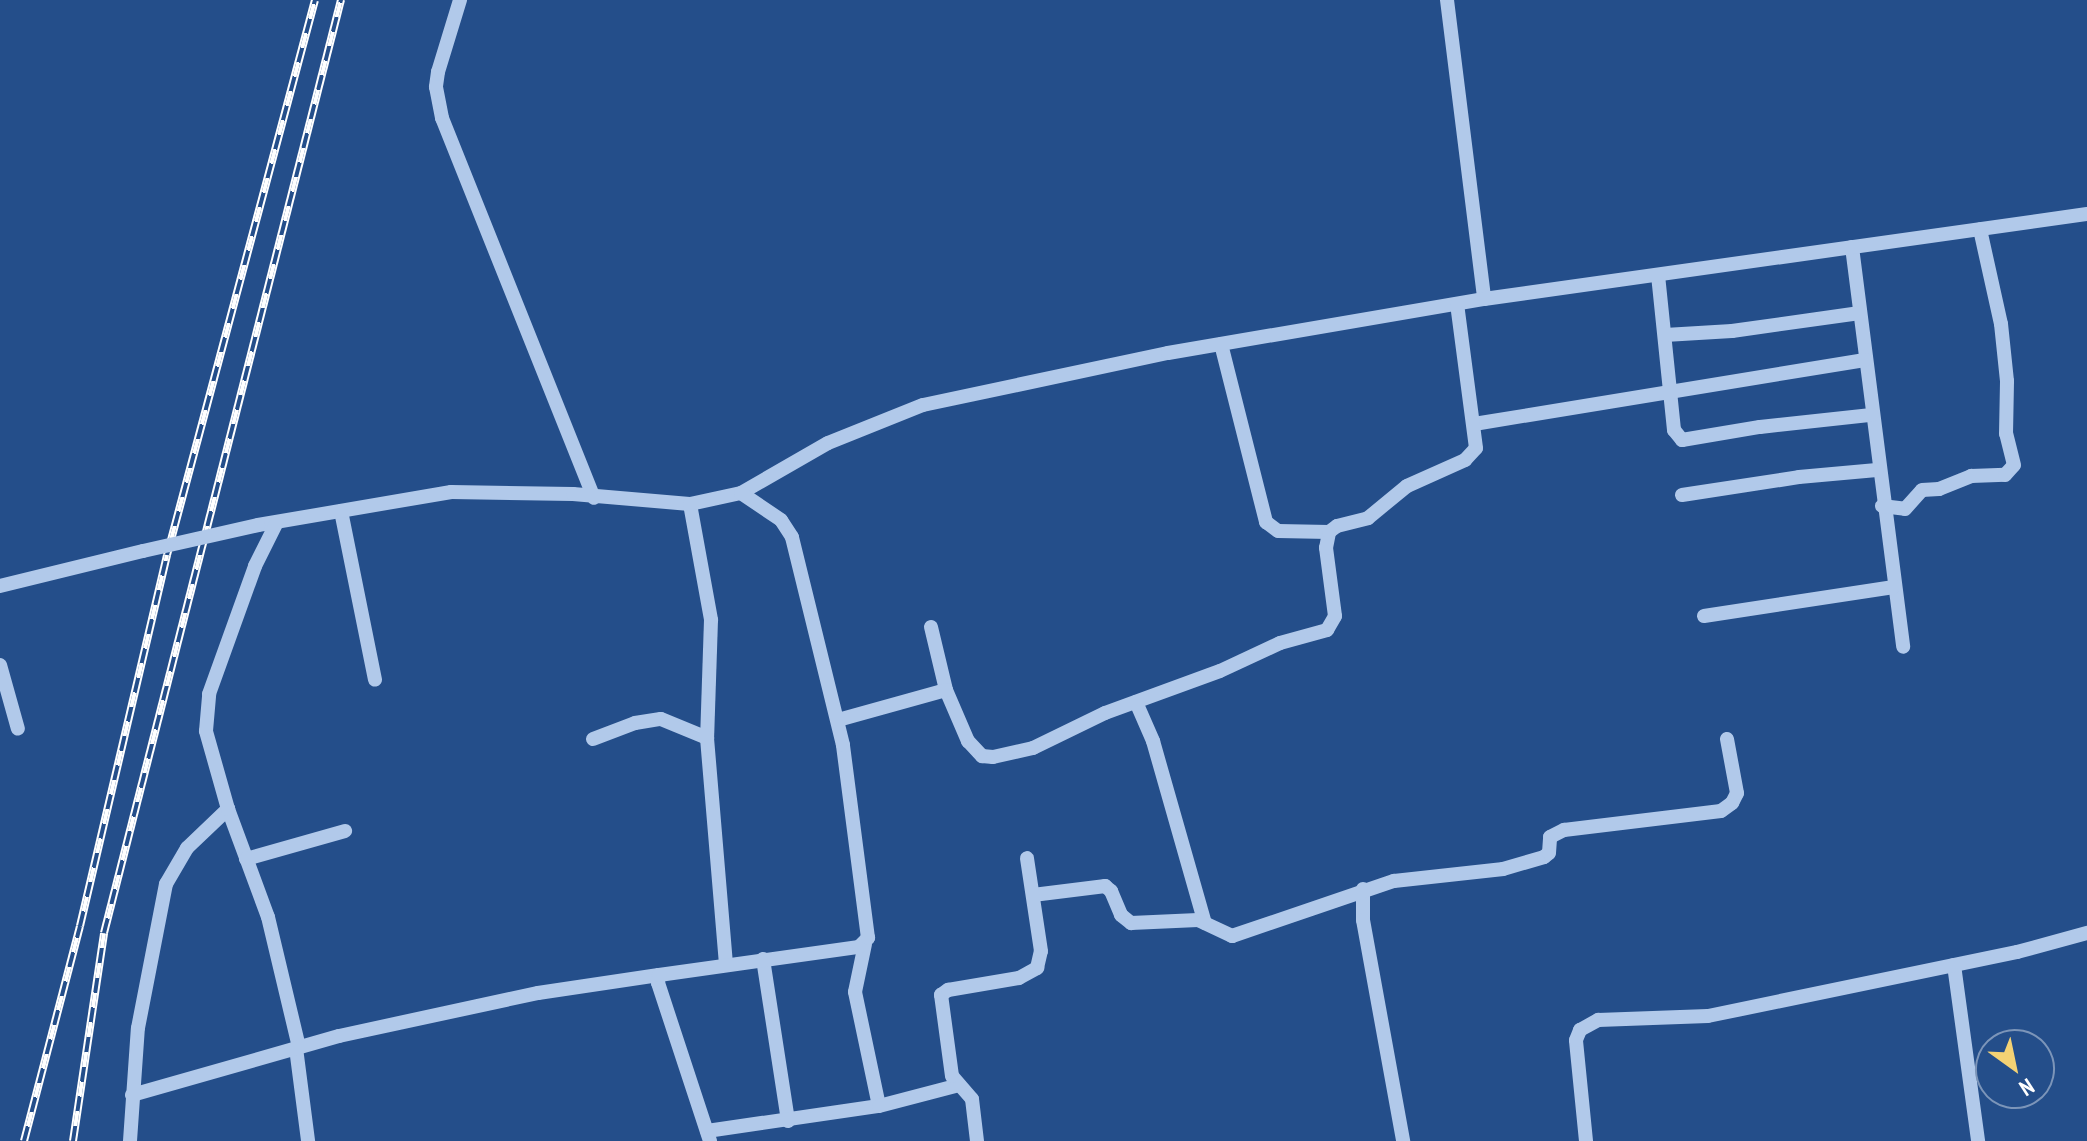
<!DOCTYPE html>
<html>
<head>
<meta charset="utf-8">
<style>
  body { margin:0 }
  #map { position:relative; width:2087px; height:1141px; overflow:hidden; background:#244e8a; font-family:"PT Sans Narrow",sans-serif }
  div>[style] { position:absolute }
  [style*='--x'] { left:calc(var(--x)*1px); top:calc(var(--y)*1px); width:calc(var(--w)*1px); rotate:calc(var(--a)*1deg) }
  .minor>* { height:14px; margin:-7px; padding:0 7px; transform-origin:7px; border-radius:7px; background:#b1c9ea }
  .rail>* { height:8px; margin-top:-4px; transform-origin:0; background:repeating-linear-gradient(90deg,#244e8a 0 15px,#fff 0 30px); box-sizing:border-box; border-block:2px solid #fff }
  .minor-bridge>* { height:14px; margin:-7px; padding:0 7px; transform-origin:7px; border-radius:7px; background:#b1c9ea }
  span { translate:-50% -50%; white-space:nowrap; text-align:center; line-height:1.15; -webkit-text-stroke:7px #244e8a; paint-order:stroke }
  .north { position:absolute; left:1975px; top:1029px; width:80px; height:80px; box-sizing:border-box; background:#244e8a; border:2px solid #7c95b9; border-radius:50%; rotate:147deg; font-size:22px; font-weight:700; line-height:32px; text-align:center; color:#fff }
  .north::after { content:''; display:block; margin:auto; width:28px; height:36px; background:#f4d274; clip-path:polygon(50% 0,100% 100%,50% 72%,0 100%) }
</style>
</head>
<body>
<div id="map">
  <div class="minor">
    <i style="--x:460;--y:0;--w:75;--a:107"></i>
    <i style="--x:438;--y:72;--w:15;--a:98"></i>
    <i style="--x:436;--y:87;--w:32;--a:79"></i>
    <i style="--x:442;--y:118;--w:409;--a:68.2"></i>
    <i style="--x:1447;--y:0;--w:301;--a:82.9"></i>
    <i style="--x:1852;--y:247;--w:403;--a:82.7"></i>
    <i style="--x:1658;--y:275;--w:156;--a:84.1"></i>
    <i style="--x:1674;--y:430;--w:13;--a:51"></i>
    <i style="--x:1682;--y:440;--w:79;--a:-9.5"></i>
    <i style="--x:1760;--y:427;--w:112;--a:-6.2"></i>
    <i style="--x:1665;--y:335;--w:67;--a:-3.4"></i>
    <i style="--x:1732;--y:331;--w:129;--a:-8"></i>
    <i style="--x:1221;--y:344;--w:184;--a:75.8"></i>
    <i style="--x:1266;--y:522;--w:15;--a:37"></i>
    <i style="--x:1278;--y:531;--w:51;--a:1.1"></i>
    <i style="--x:1474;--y:424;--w:396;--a:-9.3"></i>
    <i style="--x:1682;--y:495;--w:118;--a:-8.7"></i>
    <i style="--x:1799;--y:477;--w:78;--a:-5.1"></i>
    <i style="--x:690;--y:504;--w:118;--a:79.7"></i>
    <i style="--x:711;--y:620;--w:118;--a:91.9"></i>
    <i style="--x:707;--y:738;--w:227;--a:85.2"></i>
    <i style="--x:1882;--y:506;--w:23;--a:7"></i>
    <i style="--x:1905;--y:509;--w:25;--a:-48"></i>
    <i style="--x:1922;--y:490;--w:17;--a:-3"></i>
    <i style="--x:1939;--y:489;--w:35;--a:-22"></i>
    <i style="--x:1971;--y:476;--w:34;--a:-2"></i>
    <i style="--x:2005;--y:475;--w:13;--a:-48"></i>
    <i style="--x:2014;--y:465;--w:32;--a:-104"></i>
    <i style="--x:2006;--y:434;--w:53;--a:-88.9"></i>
    <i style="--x:2007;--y:381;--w:57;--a:-96"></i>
    <i style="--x:2001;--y:324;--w:97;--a:-102.5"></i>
    <i style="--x:341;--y:511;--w:172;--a:78.6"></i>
    <i style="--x:258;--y:525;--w:196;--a:-9.7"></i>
    <i style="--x:451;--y:492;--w:122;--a:0.9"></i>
    <i style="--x:573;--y:494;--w:117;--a:4.9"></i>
    <i style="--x:690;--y:504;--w:52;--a:-12.2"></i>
    <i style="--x:741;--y:493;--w:100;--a:-29.9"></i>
    <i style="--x:828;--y:443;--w:102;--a:-21.8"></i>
    <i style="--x:923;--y:405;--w:250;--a:-12"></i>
    <i style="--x:1168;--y:353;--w:321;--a:-9.7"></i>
    <i style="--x:1484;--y:299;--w:609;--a:-8.02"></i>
    <i style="--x:0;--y:586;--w:147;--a:-13.8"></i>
    <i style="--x:1704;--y:616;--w:192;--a:-8.7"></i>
    <i style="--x:931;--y:627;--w:65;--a:76.6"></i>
    <i style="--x:946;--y:690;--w:56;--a:66.7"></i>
    <i style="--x:968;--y:741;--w:21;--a:47"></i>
    <i style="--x:982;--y:756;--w:11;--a:5"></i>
    <i style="--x:993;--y:757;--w:41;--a:-12.7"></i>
    <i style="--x:1033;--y:748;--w:80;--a:-25.9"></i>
    <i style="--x:1105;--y:713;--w:122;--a:-20.1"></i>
    <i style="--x:1220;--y:671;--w:66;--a:-25"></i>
    <i style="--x:1280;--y:643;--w:49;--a:-15.5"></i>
    <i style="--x:1327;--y:630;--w:16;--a:-60"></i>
    <i style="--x:1335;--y:616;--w:69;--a:-97.5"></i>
    <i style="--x:1326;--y:548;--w:16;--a:-79"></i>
    <i style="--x:1329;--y:532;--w:10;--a:-37"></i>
    <i style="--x:1337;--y:526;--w:32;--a:-14"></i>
    <i style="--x:1368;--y:518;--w:50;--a:-39.4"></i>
    <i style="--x:1407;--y:486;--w:64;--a:-24.1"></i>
    <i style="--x:1465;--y:460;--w:16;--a:-47"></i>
    <i style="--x:1476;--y:448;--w:145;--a:-97.5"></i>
    <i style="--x:0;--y:665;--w:66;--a:74.3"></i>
    <i style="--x:1136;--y:702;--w:43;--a:66.4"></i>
    <i style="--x:1153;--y:741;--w:189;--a:74.1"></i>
    <i style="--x:838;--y:720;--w:112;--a:-15.5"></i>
    <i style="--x:593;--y:739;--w:45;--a:-20.9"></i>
    <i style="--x:635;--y:723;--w:26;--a:-9"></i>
    <i style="--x:661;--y:719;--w:50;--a:22.4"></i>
    <i style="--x:228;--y:809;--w:115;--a:69.7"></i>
    <i style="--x:268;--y:917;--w:134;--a:76.6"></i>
    <i style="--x:246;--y:859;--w:103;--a:-15.8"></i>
    <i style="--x:1363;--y:889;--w:31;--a:90"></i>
    <i style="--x:1363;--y:920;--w:225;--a:79.7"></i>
    <i style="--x:1033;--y:895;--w:73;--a:-7.1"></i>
    <i style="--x:1105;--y:886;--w:8;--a:40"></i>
    <i style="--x:1111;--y:891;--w:26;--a:67"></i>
    <i style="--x:1121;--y:915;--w:13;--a:39"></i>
    <i style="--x:1131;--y:923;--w:67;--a:-2.6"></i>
    <i style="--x:1198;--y:920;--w:38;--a:25"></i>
    <i style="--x:1232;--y:936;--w:171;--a:-18.8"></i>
    <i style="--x:1394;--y:881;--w:110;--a:-6.3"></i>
    <i style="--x:1503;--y:869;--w:43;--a:-16.3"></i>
    <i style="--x:1544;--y:857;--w:6;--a:-39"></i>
    <i style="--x:1549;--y:853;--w:16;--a:-86"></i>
    <i style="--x:1550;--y:837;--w:16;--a:-27"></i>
    <i style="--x:1564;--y:830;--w:158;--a:-6.9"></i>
    <i style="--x:1721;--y:811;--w:14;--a:-36"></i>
    <i style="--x:1732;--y:803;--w:11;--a:-63"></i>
    <i style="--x:1737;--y:793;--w:55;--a:-100.5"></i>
    <i style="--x:865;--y:944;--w:49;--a:101.8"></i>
    <i style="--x:855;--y:992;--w:116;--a:78.1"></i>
    <i style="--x:763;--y:959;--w:164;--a:81.2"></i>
    <i style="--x:1954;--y:965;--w:178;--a:82.2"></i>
    <i style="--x:296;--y:1048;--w:94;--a:82.6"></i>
    <i style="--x:132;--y:1095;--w:215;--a:-15.9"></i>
    <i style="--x:339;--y:1036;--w:204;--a:-12.2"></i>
    <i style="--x:538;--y:993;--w:122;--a:-8.5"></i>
    <i style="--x:707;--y:1131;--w:174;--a:-8.3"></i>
    <i style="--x:879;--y:1106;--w:83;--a:-14.7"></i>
    <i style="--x:130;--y:1141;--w:113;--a:-86"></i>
    <i style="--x:138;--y:1028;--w:147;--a:-79"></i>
    <i style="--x:166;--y:884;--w:42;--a:-59.7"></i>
    <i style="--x:187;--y:848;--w:57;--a:-43.6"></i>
    <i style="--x:228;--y:809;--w:81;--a:-105.8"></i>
    <i style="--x:206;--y:731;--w:37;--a:-85"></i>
    <i style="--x:209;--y:694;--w:136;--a:-70.2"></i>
    <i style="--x:255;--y:566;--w:49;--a:-63.4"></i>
    <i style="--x:710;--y:1141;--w:166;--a:-108.2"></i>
    <i style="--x:658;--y:983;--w:8;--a:-83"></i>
    <i style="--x:659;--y:975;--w:202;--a:-8"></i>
    <i style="--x:859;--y:947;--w:13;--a:-45"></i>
    <i style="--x:868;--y:938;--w:195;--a:-97.4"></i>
    <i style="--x:843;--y:745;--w:214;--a:-103.8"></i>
    <i style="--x:792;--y:537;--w:20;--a:-123"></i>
    <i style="--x:781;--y:520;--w:48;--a:-146"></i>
    <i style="--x:977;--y:1141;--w:42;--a:-96.8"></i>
    <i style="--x:972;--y:1099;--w:30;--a:-131"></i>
    <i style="--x:952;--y:1076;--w:82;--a:-97.7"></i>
    <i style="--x:941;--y:995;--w:9;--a:-36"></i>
    <i style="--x:948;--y:990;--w:72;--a:-9.6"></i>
    <i style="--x:1019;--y:978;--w:21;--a:-29"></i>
    <i style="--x:1037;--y:968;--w:17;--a:-77"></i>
    <i style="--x:1041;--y:951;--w:94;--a:-98.6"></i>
    <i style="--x:1586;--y:1141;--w:101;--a:-95.7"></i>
    <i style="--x:1576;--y:1040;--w:11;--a:-68"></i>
    <i style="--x:1580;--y:1030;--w:21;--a:-29"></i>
    <i style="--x:1598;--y:1020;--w:110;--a:-2.1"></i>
    <i style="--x:1708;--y:1016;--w:316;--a:-11.7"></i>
    <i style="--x:2017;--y:952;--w:73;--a:-15.2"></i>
  </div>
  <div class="rail">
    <i style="--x:24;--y:1141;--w:222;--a:-75.4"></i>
    <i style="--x:80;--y:926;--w:381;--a:-76.8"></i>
    <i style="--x:167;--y:555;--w:574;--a:-75.07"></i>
    <i style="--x:73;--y:1141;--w:210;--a:-81.5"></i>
    <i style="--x:104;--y:933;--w:963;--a:-75.75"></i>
  </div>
  <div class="minor-bridge">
    <i style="--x:143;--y:551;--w:118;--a:-12.7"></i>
  </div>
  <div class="north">N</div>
</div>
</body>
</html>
